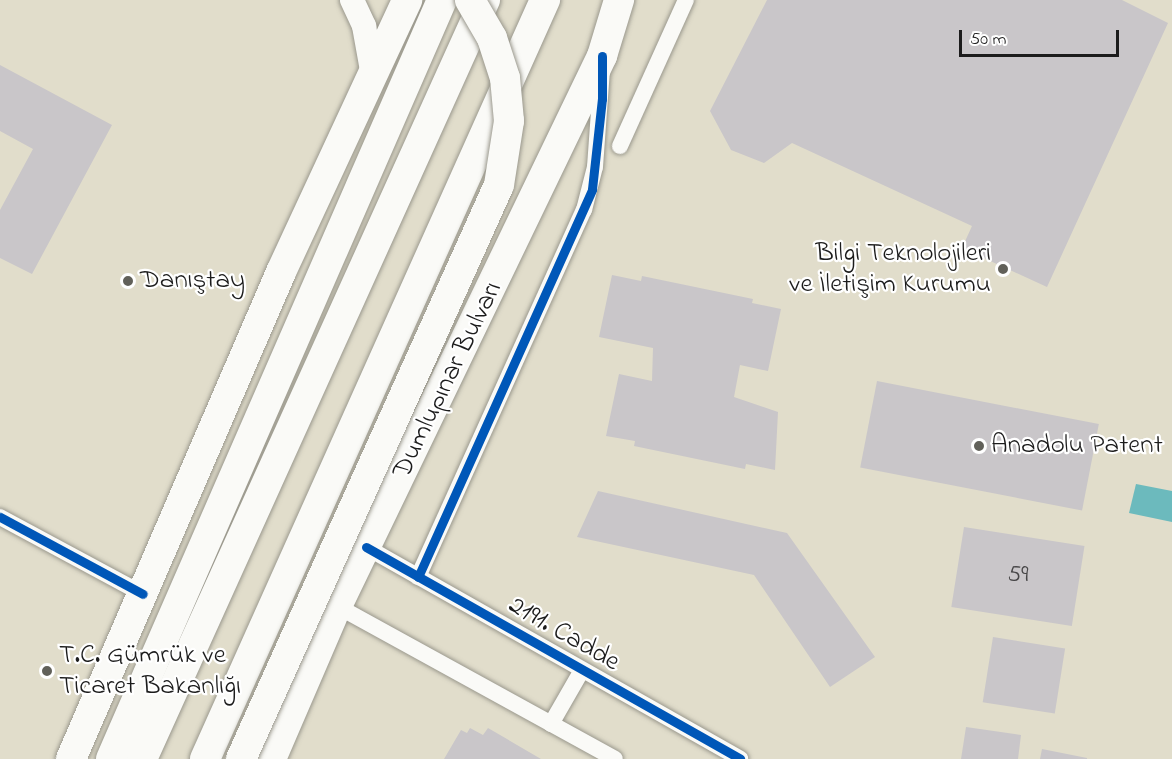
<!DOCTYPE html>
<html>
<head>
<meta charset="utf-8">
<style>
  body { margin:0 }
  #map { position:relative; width:1172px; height:759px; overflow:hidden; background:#e1ddcb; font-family:"Indie Flower",sans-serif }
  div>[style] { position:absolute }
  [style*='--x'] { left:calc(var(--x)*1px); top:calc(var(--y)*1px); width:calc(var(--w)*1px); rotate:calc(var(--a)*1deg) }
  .water>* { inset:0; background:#6cbabd }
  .building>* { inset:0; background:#c9c6c9; transform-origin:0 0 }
  .roads { filter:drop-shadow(0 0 2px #9a988d) drop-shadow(0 0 2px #9a988d) }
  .street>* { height:16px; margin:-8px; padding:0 8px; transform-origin:8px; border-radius:8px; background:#fafaf7 }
  .secondary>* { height:24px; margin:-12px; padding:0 12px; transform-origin:12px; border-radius:12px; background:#fafaf7 }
  .highway>* { height:30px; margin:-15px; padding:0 15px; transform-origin:15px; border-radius:15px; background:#fafaf7 }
  .bridges { filter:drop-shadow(0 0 2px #9a988d) drop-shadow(0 0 2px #9a988d) }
  .highway-bridge>* { height:30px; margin:-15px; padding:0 15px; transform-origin:15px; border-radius:15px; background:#fafaf7 }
  .cycleway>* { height:9px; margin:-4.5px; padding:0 4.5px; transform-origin:4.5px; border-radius:4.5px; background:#0057b8 }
  .dots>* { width:16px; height:16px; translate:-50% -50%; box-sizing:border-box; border:3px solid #fff; border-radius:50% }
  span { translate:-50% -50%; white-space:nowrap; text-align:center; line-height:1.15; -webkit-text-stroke:4.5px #fff; paint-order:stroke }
  .number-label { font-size:24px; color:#474647 }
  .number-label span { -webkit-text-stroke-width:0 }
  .poi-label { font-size:27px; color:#1c1c1c }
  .right { translate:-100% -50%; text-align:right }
  .left { translate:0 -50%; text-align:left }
  .street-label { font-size:27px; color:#1c1c1c }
  .scale { position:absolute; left:959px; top:30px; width:160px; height:27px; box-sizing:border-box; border:3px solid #1c1c1c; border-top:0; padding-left:8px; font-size:18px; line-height:21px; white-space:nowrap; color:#1c1c1c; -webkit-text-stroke:4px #fff; paint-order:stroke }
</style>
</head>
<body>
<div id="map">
  <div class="water">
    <i style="clip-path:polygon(1136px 484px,1172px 491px,1172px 522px,1129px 513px)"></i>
  </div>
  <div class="building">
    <i style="clip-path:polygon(767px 0,1122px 0,1168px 23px,1047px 287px,962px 248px,972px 226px,792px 143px,764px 163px,731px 150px,710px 111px)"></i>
    <i style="clip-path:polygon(0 65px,112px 125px,32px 274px,0 258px,0 210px,33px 149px,0 131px)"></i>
    <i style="clip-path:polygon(612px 275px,641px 281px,642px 276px,753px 299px,752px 303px,781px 309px,768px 371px,740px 365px,734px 397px,778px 412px,775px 470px,746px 464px,745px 469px,634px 446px,635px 441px,606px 436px,619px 374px,652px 381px,653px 348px,599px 337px)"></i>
    <i style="left:877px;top:381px;width:226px;height:88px;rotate:11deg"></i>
    <i style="clip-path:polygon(598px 491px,787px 533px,875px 657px,830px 687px,754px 575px,577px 537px)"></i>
    <i style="left:964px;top:527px;width:122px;height:81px;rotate:9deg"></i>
    <i style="left:993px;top:637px;width:73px;height:66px;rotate:9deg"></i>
    <i style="clip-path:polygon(966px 727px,1021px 735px,1018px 759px,961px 759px)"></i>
    <i style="clip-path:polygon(470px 728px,483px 735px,488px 728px,541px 759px,444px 759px,461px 730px,467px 733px)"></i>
    <i style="clip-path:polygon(1042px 749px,1087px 758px,1087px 759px,1040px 759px)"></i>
  </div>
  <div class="roads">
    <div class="street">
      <i style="--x:620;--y:146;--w:160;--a:-65.7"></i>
      <i style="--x:0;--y:517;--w:162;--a:28.3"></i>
      <i style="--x:366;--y:547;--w:430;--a:29.5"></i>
      <i style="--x:418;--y:577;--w:403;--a:-65.7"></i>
      <i style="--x:584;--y:210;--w:44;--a:-75.7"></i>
      <i style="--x:595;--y:167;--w:98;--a:-85.9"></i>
      <i style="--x:337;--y:606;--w:317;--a:28.8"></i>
      <i style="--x:551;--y:724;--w:62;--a:-60.1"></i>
    </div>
    <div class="secondary">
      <i style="--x:352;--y:0;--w:29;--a:65"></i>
      <i style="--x:364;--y:26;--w:51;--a:79.8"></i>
    </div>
    <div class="highway">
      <i style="--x:71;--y:759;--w:530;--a:-66.67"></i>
      <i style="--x:281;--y:272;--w:300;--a:-65.1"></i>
      <i style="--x:111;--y:759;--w:828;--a:-66.44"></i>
      <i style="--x:142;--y:759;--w:833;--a:-65.68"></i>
      <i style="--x:205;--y:759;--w:832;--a:-65.87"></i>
      <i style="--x:271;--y:759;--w:167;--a:-66.7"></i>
      <i style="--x:337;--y:606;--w:611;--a:-64.27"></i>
      <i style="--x:602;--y:56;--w:59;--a:-73.1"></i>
    </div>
  </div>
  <div class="bridges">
    <div class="highway-bridge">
      <i style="--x:241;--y:759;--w:629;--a:-65.8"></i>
      <i style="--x:499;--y:185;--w:65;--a:-81.1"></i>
      <i style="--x:509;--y:121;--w:43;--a:-95.3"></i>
      <i style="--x:505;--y:78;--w:42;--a:-108"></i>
      <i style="--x:492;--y:38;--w:44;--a:-120.1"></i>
    </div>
  </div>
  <div class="cycleway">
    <i style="--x:0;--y:517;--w:162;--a:28.3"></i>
    <i style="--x:366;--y:547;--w:430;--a:29.5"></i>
    <i style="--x:418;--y:577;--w:425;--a:-65.8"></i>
    <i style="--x:592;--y:189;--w:91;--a:-83.7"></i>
    <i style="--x:602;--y:99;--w:43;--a:-90"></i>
  </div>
  <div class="dots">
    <i style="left:1003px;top:269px;background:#616059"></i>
    <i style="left:128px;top:281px;background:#616059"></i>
    <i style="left:979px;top:446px;background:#616059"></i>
    <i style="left:47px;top:671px;background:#616059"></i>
  </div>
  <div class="number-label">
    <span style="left:1018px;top:576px">59</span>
  </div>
  <div class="poi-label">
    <span class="right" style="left:991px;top:269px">Bilgi Teknolojileri<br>ve İletişim Kurumu</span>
    <span class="left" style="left:140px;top:281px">Danıştay</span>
    <span class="left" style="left:991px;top:446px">Anadolu Patent</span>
    <span class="left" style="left:59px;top:671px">T.C. Gümrük ve<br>Ticaret Bakanlığı</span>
  </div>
  <div class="street-label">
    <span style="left:448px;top:380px;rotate:-64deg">Dumlupınar Bulvarı</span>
    <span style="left:564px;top:634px;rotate:30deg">2191. Cadde</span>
  </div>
  <div class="scale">50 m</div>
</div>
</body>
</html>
